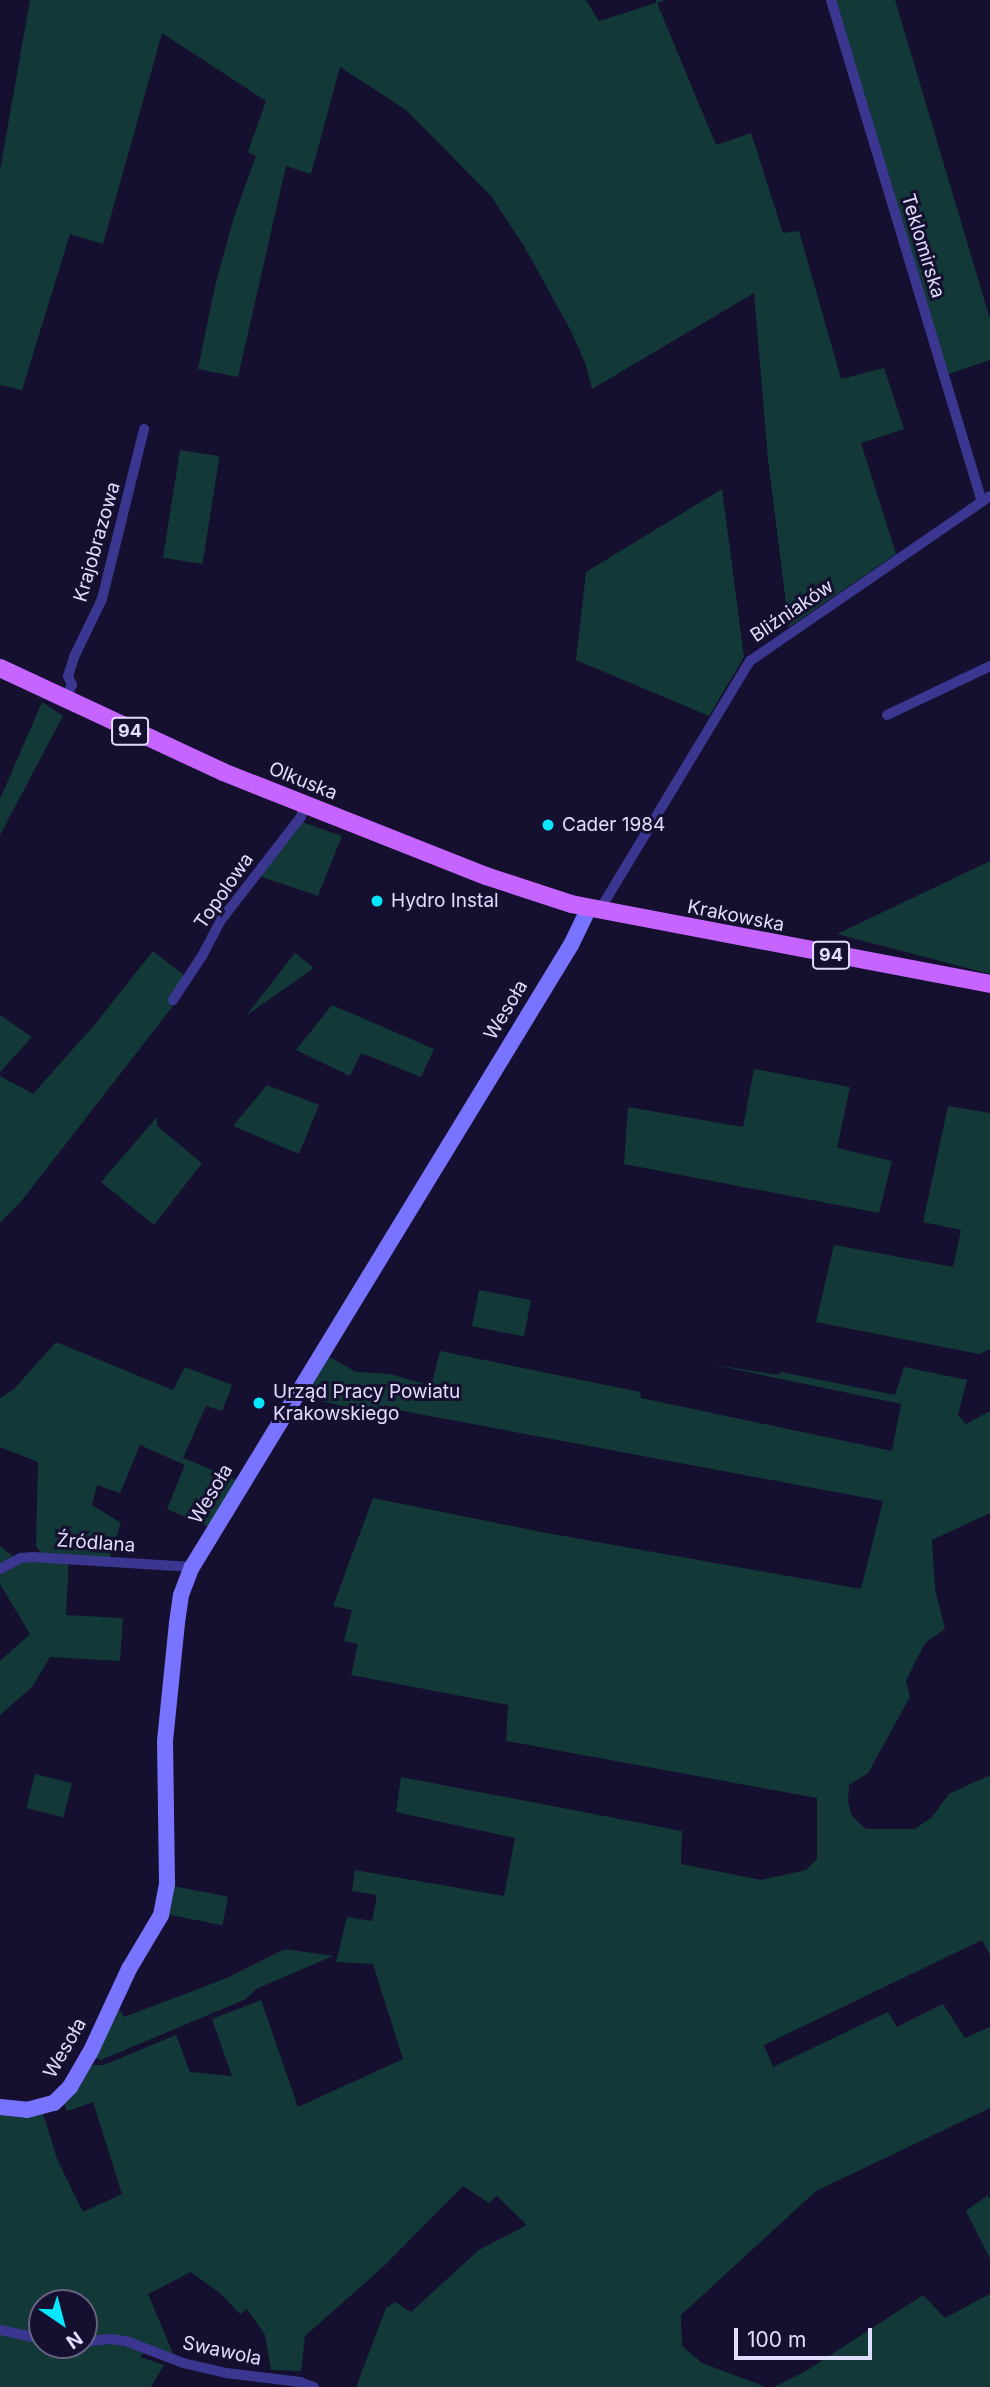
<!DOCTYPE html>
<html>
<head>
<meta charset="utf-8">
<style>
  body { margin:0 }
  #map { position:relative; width:990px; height:2387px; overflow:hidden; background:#15102f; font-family:Inter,sans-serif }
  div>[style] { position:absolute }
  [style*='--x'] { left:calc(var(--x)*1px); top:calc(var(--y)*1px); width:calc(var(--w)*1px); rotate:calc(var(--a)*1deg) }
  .green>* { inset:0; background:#123938; transform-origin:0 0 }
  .street>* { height:10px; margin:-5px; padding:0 5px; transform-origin:5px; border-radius:5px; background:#3b3791 }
  .secondary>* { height:16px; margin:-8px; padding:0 8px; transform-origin:8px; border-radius:8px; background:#7874ff }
  .primary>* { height:18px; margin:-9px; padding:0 9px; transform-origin:9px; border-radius:9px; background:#c564ff }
  .dots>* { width:19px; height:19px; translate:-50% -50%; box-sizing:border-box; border:4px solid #15102f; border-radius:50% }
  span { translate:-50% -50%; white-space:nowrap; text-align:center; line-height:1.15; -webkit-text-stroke:6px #15102f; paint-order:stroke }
  .shield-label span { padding:2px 5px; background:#15102f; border:2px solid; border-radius:5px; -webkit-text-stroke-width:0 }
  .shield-label { font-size:18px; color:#e1ddff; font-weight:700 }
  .street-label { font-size:19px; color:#e1ddff }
  .poi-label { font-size:19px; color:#e1ddff }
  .left { translate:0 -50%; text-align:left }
  .north { position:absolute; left:28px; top:2289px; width:70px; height:70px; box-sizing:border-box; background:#15102f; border:2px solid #676282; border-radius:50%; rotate:145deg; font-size:19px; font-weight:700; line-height:28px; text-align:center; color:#e1ddff }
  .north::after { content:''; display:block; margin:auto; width:24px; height:32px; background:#09e7ff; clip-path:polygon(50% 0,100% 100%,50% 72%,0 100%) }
  .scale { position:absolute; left:734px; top:2328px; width:138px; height:32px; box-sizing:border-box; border:4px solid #e1ddff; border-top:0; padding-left:9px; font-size:21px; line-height:24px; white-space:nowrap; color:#e1ddff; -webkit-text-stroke:5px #15102f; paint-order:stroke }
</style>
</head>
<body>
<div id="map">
  <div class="green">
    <i style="clip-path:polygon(30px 0,586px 0,599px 21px,656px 3px,656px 0,666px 0,657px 3px,716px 145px,751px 133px,783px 233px,799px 231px,841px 379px,884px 368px,904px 429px,861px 443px,896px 554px,789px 627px,768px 459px,754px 293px,592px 389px,586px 365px,571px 331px,524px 246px,491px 196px,406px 110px,340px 67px,311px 174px,286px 166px,238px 377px,198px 369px,215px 286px,234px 217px,256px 156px,248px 152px,266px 101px,162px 33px,103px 244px,70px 234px,22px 390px,0 385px,0 170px)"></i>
    <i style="clip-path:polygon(835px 0,895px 0,990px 319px,990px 360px,948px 374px)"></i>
    <i style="left:180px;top:450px;width:40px;height:109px;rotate:9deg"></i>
    <i style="clip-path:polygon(722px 489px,744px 657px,709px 716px,576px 660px,586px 572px)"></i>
    <i style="clip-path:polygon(42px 702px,63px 716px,0 835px,0 799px)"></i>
    <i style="clip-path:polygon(302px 822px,342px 836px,318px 896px,259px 876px)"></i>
    <i style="clip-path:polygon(990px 861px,990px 974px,837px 934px)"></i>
    <i style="clip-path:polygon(153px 951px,185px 976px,187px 988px,23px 1199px,0 1223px,0 1076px,33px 1094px,96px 1023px)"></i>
    <i style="clip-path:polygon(295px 953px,314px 968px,246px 1016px)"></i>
    <i style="clip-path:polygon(332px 1005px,434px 1049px,421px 1077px,361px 1053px,350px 1076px,296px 1050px)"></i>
    <i style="clip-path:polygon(0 1015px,32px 1037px,0 1072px)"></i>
    <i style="clip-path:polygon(754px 1069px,850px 1087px,837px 1148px,892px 1161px,879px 1213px,624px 1164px,628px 1107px,743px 1127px)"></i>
    <i style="clip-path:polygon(267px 1085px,319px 1105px,299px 1154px,233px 1126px)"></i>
    <i style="clip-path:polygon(948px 1106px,990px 1113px,990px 1349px,979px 1354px,816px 1322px,834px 1245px,953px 1267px,961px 1230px,923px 1222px)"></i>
    <i style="clip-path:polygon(157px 1117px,157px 1126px,202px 1163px,154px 1225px,101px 1182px)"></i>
    <i style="left:479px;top:1290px;width:53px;height:37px;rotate:11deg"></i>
    <i style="clip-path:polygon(56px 1342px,173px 1390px,185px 1367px,232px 1385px,222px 1411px,206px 1406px,183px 1458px,237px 1480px,209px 1527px,167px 1509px,185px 1465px,140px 1445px,120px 1493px,97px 1485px,92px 1505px,121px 1523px,109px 1559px,69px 1557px,66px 1615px,123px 1618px,120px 1661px,50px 1657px,32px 1687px,0 1715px,0 1661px,30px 1634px,0 1584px,0 1546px,14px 1557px,41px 1553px,36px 1546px,38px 1462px,0 1447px,0 1398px,14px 1389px)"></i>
    <i style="clip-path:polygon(evenodd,440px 1351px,640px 1392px,641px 1398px,892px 1451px,901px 1404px,710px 1364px,778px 1375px,781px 1372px,895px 1395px,904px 1367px,967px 1380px,958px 1415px,966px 1424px,990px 1411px,990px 1513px,932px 1540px,935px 1589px,945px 1629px,926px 1642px,916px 1660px,906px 1681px,910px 1697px,868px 1773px,849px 1785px,848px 1802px,852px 1816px,866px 1829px,915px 1829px,932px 1817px,949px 1794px,990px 1775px,990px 1955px,982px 1940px,764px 2045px,773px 2067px,888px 2012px,897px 2027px,943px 2004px,965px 2038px,990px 2027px,990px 2108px,816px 2191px,681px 2315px,682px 2346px,702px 2363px,766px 2387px,356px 2387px,386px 2308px,395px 2302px,411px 2312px,479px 2250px,527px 2225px,497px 2196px,489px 2203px,463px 2186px,384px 2266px,305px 2336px,301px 2371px,271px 2370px,265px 2335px,247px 2309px,240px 2314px,221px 2294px,191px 2272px,148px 2294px,174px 2356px,148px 2349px,140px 2357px,164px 2365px,151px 2387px,0 2387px,0 2114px,27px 2118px,43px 2113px,57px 2159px,83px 2212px,122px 2194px,93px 2102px,67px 2111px,63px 2100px,92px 2065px,104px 2065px,176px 2035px,190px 2072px,232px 2076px,212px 2019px,261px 2000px,298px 2107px,403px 2059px,373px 1964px,336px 1962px,347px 1917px,372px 1921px,377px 1895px,352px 1891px,355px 1870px,504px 1896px,515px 1838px,396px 1812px,401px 1777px,682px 1831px,681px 1864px,761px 1880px,806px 1870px,817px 1859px,817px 1798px,506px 1741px,508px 1705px,351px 1675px,358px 1644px,344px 1641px,352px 1610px,333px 1606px,373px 1498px,541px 1532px,861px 1589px,883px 1501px,398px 1410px,393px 1417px,302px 1397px,328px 1356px,356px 1372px,390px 1374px,431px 1386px,440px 1351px,42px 2303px,84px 2303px,84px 2345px,42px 2345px,42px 2303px)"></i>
    <i style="left:35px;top:1774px;width:38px;height:35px;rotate:14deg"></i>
    <i style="left:173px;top:1886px;width:56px;height:29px;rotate:11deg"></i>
    <i style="clip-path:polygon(285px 1949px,333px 1956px,256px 1989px,246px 1999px,101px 2060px,96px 2058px,119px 2009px,124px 2017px,227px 1978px)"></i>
    <i style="clip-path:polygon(988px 2195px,990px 2199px,990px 2259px,966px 2211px)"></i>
    <i style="clip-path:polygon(990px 2294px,990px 2387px,774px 2387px,806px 2371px,923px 2295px,945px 2318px)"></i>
  </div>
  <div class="street">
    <i style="--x:831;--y:0;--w:524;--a:73.26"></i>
    <i style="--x:64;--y:699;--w:16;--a:-60"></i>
    <i style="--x:72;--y:685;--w:10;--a:-114"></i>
    <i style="--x:68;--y:676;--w:20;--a:-72"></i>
    <i style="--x:74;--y:657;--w:64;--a:-64.2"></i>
    <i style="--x:102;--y:599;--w:175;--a:-76.1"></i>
    <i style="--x:887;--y:715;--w:114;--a:-25.4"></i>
    <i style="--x:599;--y:911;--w:292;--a:-58.9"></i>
    <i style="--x:750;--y:661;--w:291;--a:-34.5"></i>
    <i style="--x:173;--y:1000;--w:53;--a:-56.6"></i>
    <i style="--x:202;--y:956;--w:41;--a:-62.2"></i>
    <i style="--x:221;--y:920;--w:130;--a:-52.2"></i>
    <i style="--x:301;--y:817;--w:13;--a:-77"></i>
    <i style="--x:0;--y:1569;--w:24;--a:-28"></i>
    <i style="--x:21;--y:1558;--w:12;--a:-5"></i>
    <i style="--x:33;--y:1557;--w:159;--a:3.6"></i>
    <i style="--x:0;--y:2330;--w:43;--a:12.1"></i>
    <i style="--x:84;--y:2342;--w:25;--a:-7"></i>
    <i style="--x:109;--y:2339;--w:17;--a:7"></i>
    <i style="--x:126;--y:2341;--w:61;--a:21.1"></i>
    <i style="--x:183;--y:2363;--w:44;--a:13.1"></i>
    <i style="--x:226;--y:2373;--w:75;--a:6.9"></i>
    <i style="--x:300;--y:2382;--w:15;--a:20"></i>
  </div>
  <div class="secondary">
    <i style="--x:0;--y:2107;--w:27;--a:6"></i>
    <i style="--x:27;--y:2110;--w:28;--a:-15"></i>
    <i style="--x:54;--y:2103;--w:23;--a:-45"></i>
    <i style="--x:70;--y:2087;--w:39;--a:-60"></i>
    <i style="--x:90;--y:2053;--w:93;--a:-65.1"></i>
    <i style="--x:129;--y:1969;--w:63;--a:-59.3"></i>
    <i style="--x:161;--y:1915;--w:33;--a:-79"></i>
    <i style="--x:167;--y:1883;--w:142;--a:-90.8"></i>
    <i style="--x:165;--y:1741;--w:119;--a:-84.2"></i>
    <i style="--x:177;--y:1623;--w:28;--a:-82"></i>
    <i style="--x:181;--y:1595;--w:30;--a:-69"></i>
    <i style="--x:192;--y:1567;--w:728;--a:-58.65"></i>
    <i style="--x:571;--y:945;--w:41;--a:-64.1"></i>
  </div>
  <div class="primary">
    <i style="--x:0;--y:668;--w:246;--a:25"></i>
    <i style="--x:223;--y:772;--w:283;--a:21.6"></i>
    <i style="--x:486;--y:876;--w:89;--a:18.2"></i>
    <i style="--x:571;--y:904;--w:427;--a:10.8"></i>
  </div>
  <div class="dots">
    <i style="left:548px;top:825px;background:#09e7ff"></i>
    <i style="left:377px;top:901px;background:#09e7ff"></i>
    <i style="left:259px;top:1403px;background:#09e7ff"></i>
  </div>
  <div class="shield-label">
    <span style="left:130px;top:731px">94</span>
    <span style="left:831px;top:955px">94</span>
  </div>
  <div class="street-label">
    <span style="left:923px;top:246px;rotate:73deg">Teklomirska</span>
    <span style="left:97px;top:542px;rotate:-74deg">Krajobrazowa</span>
    <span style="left:792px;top:611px;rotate:-34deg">Bliźniaków</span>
    <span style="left:303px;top:781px;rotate:22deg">Olkuska</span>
    <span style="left:224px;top:891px;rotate:-55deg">Topolowa</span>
    <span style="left:736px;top:916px;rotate:11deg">Krakowska</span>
    <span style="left:506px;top:1010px;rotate:-59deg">Wesoła</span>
    <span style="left:211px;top:1494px;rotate:-59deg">Wesoła</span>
    <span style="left:96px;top:1543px;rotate:4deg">Źródlana</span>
    <span style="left:65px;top:2048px;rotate:-60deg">Wesoła</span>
    <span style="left:222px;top:2351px;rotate:12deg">Swawola</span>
  </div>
  <div class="poi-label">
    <span class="left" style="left:562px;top:825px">Cader 1984</span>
    <span class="left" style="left:391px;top:901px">Hydro Instal</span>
    <span class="left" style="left:273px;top:1403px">Urząd Pracy Powiatu<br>Krakowskiego</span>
  </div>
  <div class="north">N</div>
  <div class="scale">100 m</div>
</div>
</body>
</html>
